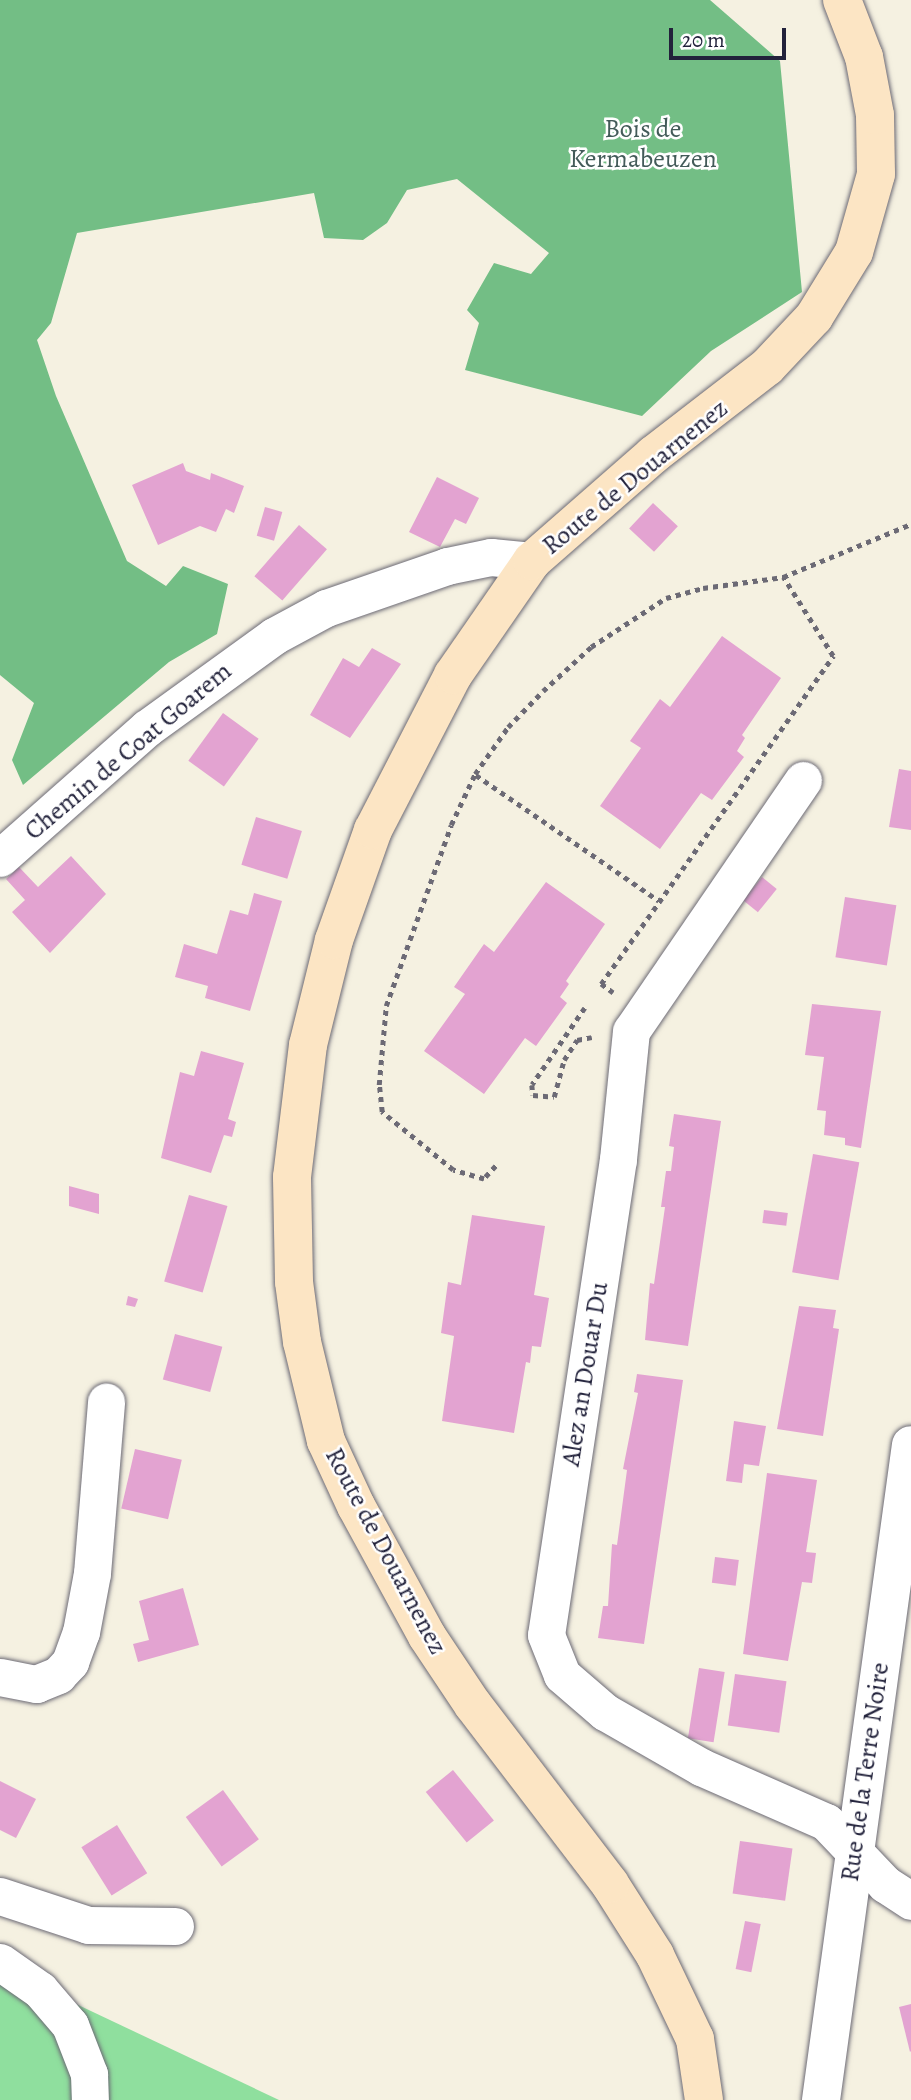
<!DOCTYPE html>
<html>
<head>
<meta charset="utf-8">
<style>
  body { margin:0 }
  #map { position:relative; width:911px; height:2100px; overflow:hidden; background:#f5f1e1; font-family:Alegreya,serif }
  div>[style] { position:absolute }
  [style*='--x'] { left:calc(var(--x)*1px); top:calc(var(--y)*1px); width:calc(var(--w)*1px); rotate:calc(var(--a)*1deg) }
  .green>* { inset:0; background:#8fdf9e }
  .forest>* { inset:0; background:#73be85 }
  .building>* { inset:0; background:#e3a3d1; transform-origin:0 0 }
  .path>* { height:4.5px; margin-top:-2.25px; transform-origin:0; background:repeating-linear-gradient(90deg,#6c6a75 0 5px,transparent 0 10px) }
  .roads { filter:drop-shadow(0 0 2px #6c6a75) drop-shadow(0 0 2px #6c6a75) }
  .minor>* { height:37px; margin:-18.5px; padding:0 18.5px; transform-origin:18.5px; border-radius:18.5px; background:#fff }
  .tertiary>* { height:38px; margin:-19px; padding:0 19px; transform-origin:19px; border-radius:19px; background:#fff }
  .secondary>* { height:38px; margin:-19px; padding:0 19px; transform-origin:19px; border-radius:19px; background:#fce5c4 }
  span { translate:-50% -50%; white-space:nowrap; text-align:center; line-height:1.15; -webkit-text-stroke:5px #fff; paint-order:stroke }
  .park-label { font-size:26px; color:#435b59 }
  .street-label { font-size:26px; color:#22223b }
  .scale { position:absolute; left:669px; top:28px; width:117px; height:32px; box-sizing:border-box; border:4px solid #22223b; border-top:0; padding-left:9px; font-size:21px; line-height:24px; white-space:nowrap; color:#22223b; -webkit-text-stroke:5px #fff; paint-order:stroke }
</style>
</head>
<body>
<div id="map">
  <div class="green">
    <i style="clip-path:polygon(0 1968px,279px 2100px,0 2100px)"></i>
  </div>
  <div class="forest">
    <i style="clip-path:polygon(0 0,710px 0,780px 61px,802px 292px,711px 351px,642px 416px,465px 370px,479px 323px,467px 310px,494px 263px,531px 274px,549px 253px,457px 179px,407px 190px,387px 223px,363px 240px,324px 238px,314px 193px,77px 233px,51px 323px,37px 340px,56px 396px,127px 561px,166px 586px,183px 566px,228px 584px,217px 634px,169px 662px,23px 785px,12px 760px,34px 703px,0 675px)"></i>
  </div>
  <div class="building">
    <i style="clip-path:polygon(183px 463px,186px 471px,210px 480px,211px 473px,244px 486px,234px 513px,226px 509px,216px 532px,200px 526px,158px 545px,132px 485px)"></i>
    <i style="clip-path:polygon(437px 477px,479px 498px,466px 524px,455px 519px,440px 547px,409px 532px)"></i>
    <i style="left:653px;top:503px;width:34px;height:35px;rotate:43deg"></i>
    <i style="left:265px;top:507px;width:18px;height:30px;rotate:16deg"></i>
    <i style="left:299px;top:525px;width:37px;height:68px;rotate:41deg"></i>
    <i style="clip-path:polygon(722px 636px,781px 678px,742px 735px,745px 738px,737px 751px,744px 757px,712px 800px,701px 793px,660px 849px,600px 806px,641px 748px,630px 741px,660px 699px,670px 707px)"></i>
    <i style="clip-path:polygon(372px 648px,401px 664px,350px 738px,310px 715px,343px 658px,359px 667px)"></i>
    <i style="left:223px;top:713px;width:44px;height:59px;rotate:36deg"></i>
    <i style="clip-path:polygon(899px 769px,911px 771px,911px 830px,889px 827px)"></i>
    <i style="left:256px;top:817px;width:48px;height:50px;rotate:17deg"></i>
    <i style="clip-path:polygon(71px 856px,106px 894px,50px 953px,12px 912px,25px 900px,6px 879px,19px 867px,38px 887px)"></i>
    <i style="left:762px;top:877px;width:19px;height:30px;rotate:39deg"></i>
    <i style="clip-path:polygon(546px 882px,605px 924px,566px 981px,569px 984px,560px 997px,567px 1003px,536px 1046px,525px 1038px,484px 1094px,424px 1051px,465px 994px,454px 987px,484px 944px,494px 952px)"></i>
    <i style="clip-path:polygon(254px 893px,282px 901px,250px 1011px,205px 998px,208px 986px,175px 977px,184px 944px,217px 954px,230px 910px,248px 915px)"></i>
    <i style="left:845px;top:897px;width:52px;height:61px;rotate:9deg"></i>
    <i style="clip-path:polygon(812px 1004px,881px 1011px,861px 1148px,845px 1145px,845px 1138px,824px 1135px,826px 1111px,817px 1110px,824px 1057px,805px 1055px)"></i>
    <i style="clip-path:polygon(201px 1051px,244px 1063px,228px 1119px,236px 1122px,232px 1137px,224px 1135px,211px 1173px,161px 1158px,180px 1072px,194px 1076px)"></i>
    <i style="clip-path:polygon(674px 1114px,721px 1121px,688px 1346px,645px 1340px,650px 1283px,654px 1284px,665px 1207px,661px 1207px,666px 1171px,671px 1171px,674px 1147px,669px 1146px)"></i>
    <i style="left:813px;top:1154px;width:47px;height:120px;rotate:10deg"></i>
    <i style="clip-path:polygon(69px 1186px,99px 1194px,99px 1214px,69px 1206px)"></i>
    <i style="left:189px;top:1195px;width:40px;height:90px;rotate:16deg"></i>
    <i style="left:764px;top:1210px;width:24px;height:13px;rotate:7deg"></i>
    <i style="clip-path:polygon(472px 1215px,545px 1226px,534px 1295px,549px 1298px,541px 1347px,532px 1346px,530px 1363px,526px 1362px,514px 1433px,442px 1421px,454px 1336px,441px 1333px,448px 1282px,461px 1285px)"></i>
    <i style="clip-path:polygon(128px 1296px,138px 1299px,135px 1307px,126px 1305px)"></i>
    <i style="clip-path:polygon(799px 1306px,836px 1310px,833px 1328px,839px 1329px,823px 1436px,777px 1429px)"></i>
    <i style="left:175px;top:1334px;width:49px;height:47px;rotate:15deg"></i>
    <i style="clip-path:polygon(637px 1374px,683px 1380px,644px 1644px,598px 1638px,603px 1606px,608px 1606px,612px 1544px,617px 1545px,627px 1470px,623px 1469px,638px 1393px,634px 1392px)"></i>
    <i style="clip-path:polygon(734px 1421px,766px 1426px,759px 1466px,744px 1464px,742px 1483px,726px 1481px)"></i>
    <i style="left:135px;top:1449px;width:48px;height:61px;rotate:13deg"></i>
    <i style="clip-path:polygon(767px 1473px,817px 1480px,806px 1552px,816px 1553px,812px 1583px,802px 1582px,788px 1661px,743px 1654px)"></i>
    <i style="left:715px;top:1557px;width:24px;height:26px;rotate:7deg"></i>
    <i style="clip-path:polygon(183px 1588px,199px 1645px,138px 1662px,133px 1644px,149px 1640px,139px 1601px)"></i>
    <i style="left:699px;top:1668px;width:26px;height:71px;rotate:9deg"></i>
    <i style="left:735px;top:1674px;width:52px;height:52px;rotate:8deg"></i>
    <i style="left:453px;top:1770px;width:65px;height:35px;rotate:51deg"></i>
    <i style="clip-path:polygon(0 1781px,36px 1799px,16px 1838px,0 1830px)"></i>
    <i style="left:223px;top:1790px;width:61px;height:46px;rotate:54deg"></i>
    <i style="left:117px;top:1825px;width:57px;height:42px;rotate:58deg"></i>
    <i style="left:740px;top:1841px;width:53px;height:53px;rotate:8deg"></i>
    <i style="left:745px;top:1921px;width:16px;height:49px;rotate:11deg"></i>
    <i style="clip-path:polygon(911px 2004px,911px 2051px,910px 2052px,899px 2007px)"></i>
  </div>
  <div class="path">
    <i style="--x:476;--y:775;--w:222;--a:34.5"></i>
    <i style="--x:613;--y:993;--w:15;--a:-143"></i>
    <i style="--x:601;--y:984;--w:402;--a:-54.7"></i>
    <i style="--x:833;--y:656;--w:93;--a:-122.3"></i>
    <i style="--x:585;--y:1008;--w:93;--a:124.5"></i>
    <i style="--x:532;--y:1085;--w:10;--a:84"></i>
    <i style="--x:533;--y:1095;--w:21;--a:5"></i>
    <i style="--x:554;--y:1097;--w:38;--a:-75"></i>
    <i style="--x:564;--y:1060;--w:24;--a:-57"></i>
    <i style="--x:577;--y:1040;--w:15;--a:-11"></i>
    <i style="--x:496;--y:1166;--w:18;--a:133"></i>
    <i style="--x:484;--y:1179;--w:32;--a:-164"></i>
    <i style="--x:453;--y:1170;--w:92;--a:-140.8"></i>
    <i style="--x:382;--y:1112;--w:27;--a:-96"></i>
    <i style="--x:379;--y:1085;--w:79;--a:-84.9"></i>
    <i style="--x:386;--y:1006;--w:192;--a:-70.2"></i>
    <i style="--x:451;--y:825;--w:56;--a:-64.8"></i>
    <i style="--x:475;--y:774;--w:57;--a:-54.9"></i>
    <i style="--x:508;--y:727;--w:50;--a:-45.8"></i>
    <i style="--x:543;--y:691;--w:65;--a:-42.5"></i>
    <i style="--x:591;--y:647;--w:90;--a:-33.2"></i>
    <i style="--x:666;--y:598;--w:38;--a:-15"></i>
    <i style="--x:703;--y:588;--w:81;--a:-7.8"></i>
    <i style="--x:783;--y:577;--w:139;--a:-22.5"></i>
  </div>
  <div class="roads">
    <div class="minor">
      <i style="--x:803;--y:780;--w:304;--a:124.4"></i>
      <i style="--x:631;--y:1031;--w:129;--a:95.8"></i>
      <i style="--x:618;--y:1159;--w:481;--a:98.6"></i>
      <i style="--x:546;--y:1635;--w:43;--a:68.2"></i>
      <i style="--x:562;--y:1675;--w:57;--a:40.7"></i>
      <i style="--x:605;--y:1712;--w:111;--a:29.8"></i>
      <i style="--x:701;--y:1767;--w:137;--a:23.7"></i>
      <i style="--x:826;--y:1822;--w:86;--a:46.4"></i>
      <i style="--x:885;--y:1884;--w:31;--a:33"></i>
      <i style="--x:0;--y:858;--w:196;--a:-41.5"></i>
      <i style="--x:147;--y:728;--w:157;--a:-35.9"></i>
      <i style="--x:274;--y:636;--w:59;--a:-28.3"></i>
      <i style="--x:326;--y:608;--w:128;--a:-19.1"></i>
      <i style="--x:447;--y:566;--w:45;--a:-11.6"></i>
      <i style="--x:491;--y:557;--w:41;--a:5.6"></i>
      <i style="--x:0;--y:1677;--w:37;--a:11"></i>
      <i style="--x:36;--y:1684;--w:24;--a:-22"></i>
      <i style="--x:58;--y:1675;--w:18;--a:-47"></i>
      <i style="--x:70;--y:1662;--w:32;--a:-70"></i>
      <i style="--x:81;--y:1632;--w:60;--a:-79.4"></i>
      <i style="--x:92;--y:1573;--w:172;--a:-85.3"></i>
      <i style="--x:0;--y:1896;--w:93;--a:18.2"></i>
      <i style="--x:88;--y:1925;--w:87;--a:0.7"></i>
      <i style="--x:0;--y:1962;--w:49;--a:35"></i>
      <i style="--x:40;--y:1990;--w:46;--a:49.4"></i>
      <i style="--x:70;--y:2025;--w:53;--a:68.8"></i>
      <i style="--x:89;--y:2074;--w:26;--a:88"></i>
    </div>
    <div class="tertiary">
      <i style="--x:821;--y:2100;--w:661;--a:-82.18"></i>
    </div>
    <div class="secondary">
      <i style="--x:704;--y:2100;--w:62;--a:-98.4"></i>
      <i style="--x:695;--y:2039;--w:93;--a:-115.5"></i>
      <i style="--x:655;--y:1955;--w:84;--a:-122.4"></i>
      <i style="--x:610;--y:1884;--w:225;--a:-127.4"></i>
      <i style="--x:473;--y:1705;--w:83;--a:-123.7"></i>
      <i style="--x:427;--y:1636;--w:148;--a:-118.6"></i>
      <i style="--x:356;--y:1506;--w:72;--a:-114.8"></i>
      <i style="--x:326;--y:1441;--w:102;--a:-103.6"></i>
      <i style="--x:302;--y:1342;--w:61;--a:-97.6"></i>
      <i style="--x:294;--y:1282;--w:105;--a:-91.1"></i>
      <i style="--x:292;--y:1177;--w:133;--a:-83.1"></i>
      <i style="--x:308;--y:1045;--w:108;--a:-76.1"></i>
      <i style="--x:334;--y:940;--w:117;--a:-70.5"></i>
      <i style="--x:373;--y:830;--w:174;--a:-62.7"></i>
      <i style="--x:453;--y:675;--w:139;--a:-55.3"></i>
      <i style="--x:532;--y:561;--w:161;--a:-41.2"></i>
      <i style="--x:653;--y:455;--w:144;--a:-37.7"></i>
      <i style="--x:767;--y:367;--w:69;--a:-46.8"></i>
      <i style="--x:814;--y:317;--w:76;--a:-58.4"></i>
      <i style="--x:854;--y:252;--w:81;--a:-74.2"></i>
      <i style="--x:876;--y:174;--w:59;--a:-91"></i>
      <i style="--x:875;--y:115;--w:59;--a:-100.7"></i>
      <i style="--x:864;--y:57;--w:61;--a:-111.1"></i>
    </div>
  </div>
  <div class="park-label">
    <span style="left:643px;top:144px">Bois de<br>Kermabeuzen</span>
  </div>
  <div class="street-label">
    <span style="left:635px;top:477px;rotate:-39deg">Route de Douarnenez</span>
    <span style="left:128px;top:751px;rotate:-40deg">Chemin de Coat Goarem</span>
    <span style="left:585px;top:1374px;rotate:-81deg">Alez an Douar Du</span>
    <span style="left:386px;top:1551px;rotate:62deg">Route de Douarnenez</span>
    <span style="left:865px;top:1772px;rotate:-82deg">Rue de la Terre Noire</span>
  </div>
  <div class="scale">20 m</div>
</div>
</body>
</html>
